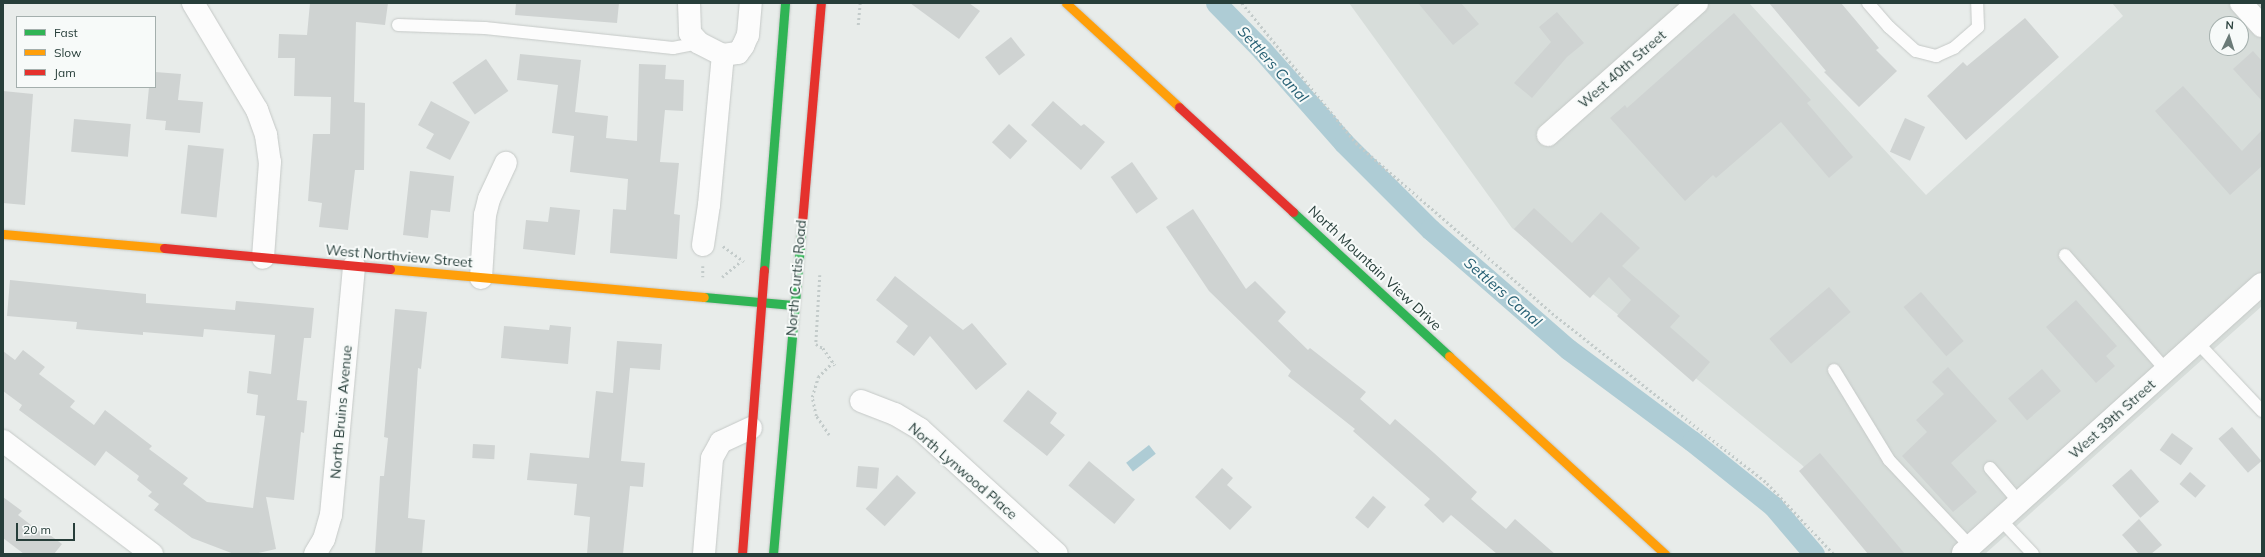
<!DOCTYPE html>
<html>
<head>
<meta charset="utf-8">
<style>
  body { margin:0 }
  #map { position:relative; width:2265px; height:557px; overflow:hidden; background:#e8ecea; font-family:Mulish,sans-serif }
  div>[style] { position:absolute }
  [style*='--x'] { left:calc(var(--x)*1px); top:calc(var(--y)*1px); width:calc(var(--w)*1px); rotate:calc(var(--a)*1deg) }
  .built>* { inset:0; background:#d7ddda }
  .water>* { inset:0; background:#aeccd5; transform-origin:0 0 }
  .canal>* { height:21px; margin:-10.5px; padding:0 10.5px; transform-origin:10.5px; border-radius:10.5px; background:#aeccd5 }
  .building>* { inset:0; background:#cfd3d2; transform-origin:0 0 }
  .path>* { height:2.5px; margin-top:-1.25px; transform-origin:0; background:repeating-linear-gradient(90deg,#c3cbca 0 2px,transparent 0 5px) }
  .roads { filter:drop-shadow(0 0 1px #c5c9c7) drop-shadow(0 0 1px #c5c9c7) }
  .lane>* { height:12px; margin:-6px; padding:0 6px; transform-origin:6px; border-radius:6px; background:#fcfcfc }
  .street>* { height:22px; margin:-11px; padding:0 11px; transform-origin:11px; border-radius:11px; background:#fcfcfc }
  .fast>* { height:9px; margin:-4.5px; padding:0 4.5px; transform-origin:4.5px; border-radius:4.5px; background:#30b455 }
  .slow>* { height:9px; margin:-4.5px; padding:0 4.5px; transform-origin:4.5px; border-radius:4.5px; background:#ff9f0a }
  .jam>* { height:9px; margin:-4.5px; padding:0 4.5px; transform-origin:4.5px; border-radius:4.5px; background:#e5322d }
  span { translate:-50% -50%; white-space:nowrap; text-align:center; line-height:1.15; -webkit-text-stroke:4px #f7faf9; paint-order:stroke }
  .street-label { font-size:14px; color:#273e3a }
  .water-label { font-size:15px; color:#276074; font-style:italic }
  .frame { position:absolute; inset:0; border:4px solid #273e3a; pointer-events:none }
  .legend { position:absolute; left:16px; top:16px; width:140px; height:72px; box-sizing:border-box; background:#f7faf9; border:1px solid #a4afad; margin:0; padding:5px 7px; list-style:none; font-size:12px; color:#273e3a }
  .legend li { display:flex; align-items:center; gap:8px; height:20px }
  .legend b { width:20px; border:1px solid #a4afad }
  .north { position:absolute; left:2209px; top:16px; width:40px; height:40px; box-sizing:border-box; background:#f7faf9; border:1px solid #a4afad; border-radius:50%; rotate:4deg; font-size:11px; font-weight:700; line-height:16px; text-align:center; color:#273e3a }
  .north::after { content:''; display:block; margin:auto; width:14px; height:18px; background:#6b7b78; clip-path:polygon(50% 0,100% 100%,50% 72%,0 100%) }
  .scale { position:absolute; left:16px; top:523px; width:59px; height:18px; box-sizing:border-box; border:2px solid #273e3a; border-top:0; padding-left:5px; font-size:12px; line-height:14px; white-space:nowrap; color:#273e3a; -webkit-text-stroke:3px #f7faf9; paint-order:stroke }
</style>
</head>
<body>
<div id="map">
  <div class="built">
    <i style="clip-path:polygon(evenodd,1349px 3px,1749px 3px,1926px 195px,2123px 16px,2112px 3px,2262px 3px,2262px 306px,1985px 554px,1883px 554px,1802px 465px,1512px 228px,1349px 3px,2217px 24px,2241px 24px,2241px 48px,2217px 48px,2217px 24px)"></i>
  </div>
  <div class="water">
    <i style="left:1149px;top:445px;width:11px;height:29px;rotate:52deg"></i>
  </div>
  <div class="canal">
    <i style="--x:1216;--y:3;--w:66;--a:45.6"></i>
    <i style="--x:1262;--y:50;--w:124;--a:48.6"></i>
    <i style="--x:1344;--y:143;--w:122;--a:45"></i>
    <i style="--x:1430;--y:229;--w:183;--a:41"></i>
    <i style="--x:1568;--y:349;--w:154;--a:36.6"></i>
    <i style="--x:1692;--y:441;--w:104;--a:38.7"></i>
    <i style="--x:1773;--y:506;--w:63;--a:49.5"></i>
  </div>
  <div class="building">
    <i style="clip-path:polygon(310px 3px,388px 3px,385px 25px,356px 22px,354px 102px,365px 103px,364px 170px,355px 170px,348px 230px,319px 227px,322px 203px,308px 201px,313px 134px,330px 134px,331px 97px,294px 96px,295px 58px,278px 58px,279px 34px,307px 35px)"></i>
    <i style="clip-path:polygon(516px 3px,619px 3px,617px 23px,515px 15px)"></i>
    <i style="clip-path:polygon(910px 3px,969px 3px,980px 11px,959px 39px)"></i>
    <i style="clip-path:polygon(1418px 3px,1461px 3px,1479px 24px,1453px 45px)"></i>
    <i style="clip-path:polygon(1769px 3px,1841px 3px,1879px 48px,1876px 50px,1897px 71px,1859px 107px,1824px 72px,1826px 71px)"></i>
    <i style="clip-path:polygon(1557px 12px,1584px 43px,1567px 57px,1532px 98px,1514px 83px,1551px 42px,1539px 27px)"></i>
    <i style="clip-path:polygon(1734px 13px,1811px 100px,1807px 103px,1853px 157px,1829px 178px,1781px 122px,1716px 178px,1713px 175px,1685px 201px,1610px 118px,1625px 105px,1627px 108px)"></i>
    <i style="clip-path:polygon(2025px 18px,2059px 57px,1966px 140px,1927px 96px,1963px 62px,1967px 66px)"></i>
    <i style="left:1011px;top:37px;width:23px;height:33px;rotate:52deg"></i>
    <i style="clip-path:polygon(2253px 51px,2262px 61px,2262px 101px,2233px 69px)"></i>
    <i style="clip-path:polygon(520px 54px,581px 60px,575px 112px,608px 116px,606px 138px,637px 141px,639px 64px,666px 65px,665px 79px,684px 80px,683px 111px,665px 110px,660px 162px,679px 163px,674px 214px,680px 215px,677px 259px,610px 253px,613px 209px,626px 210px,628px 179px,570px 172px,574px 136px,552px 133px,558px 85px,517px 80px)"></i>
    <i style="left:486px;top:59px;width:39px;height:41px;rotate:55deg"></i>
    <i style="clip-path:polygon(155px 72px,181px 74px,178px 100px,203px 102px,200px 133px,165px 130px,166px 121px,146px 119px,149px 87px,155px 87px)"></i>
    <i style="clip-path:polygon(2183px 86px,2242px 151px,2262px 130px,2262px 166px,2230px 195px,2155px 111px)"></i>
    <i style="clip-path:polygon(3px 91px,33px 94px,25px 205px,3px 203px)"></i>
    <i style="clip-path:polygon(431px 101px,470px 122px,450px 160px,426px 148px,434px 134px,418px 125px)"></i>
    <i style="clip-path:polygon(1053px 101px,1081px 126px,1084px 124px,1105px 142px,1081px 170px,1031px 125px)"></i>
    <i style="left:1905px;top:118px;width:22px;height:37px;rotate:24deg"></i>
    <i style="left:74px;top:119px;width:57px;height:33px;rotate:5deg"></i>
    <i style="left:1009px;top:124px;width:25px;height:25px;rotate:43deg"></i>
    <i style="left:188px;top:145px;width:36px;height:69px;rotate:6deg"></i>
    <i style="left:1132px;top:162px;width:45px;height:26px;rotate:55deg"></i>
    <i style="clip-path:polygon(410px 171px,454px 176px,450px 212px,431px 210px,428px 238px,403px 235px)"></i>
    <i style="clip-path:polygon(550px 207px,580px 210px,575px 255px,523px 249px,526px 220px,548px 222px)"></i>
    <i style="clip-path:polygon(1534px 208px,1572px 243px,1601px 212px,1640px 248px,1622px 266px,1680px 316px,1670px 327px,1710px 362px,1693px 382px,1617px 316px,1631px 300px,1609px 277px,1590px 298px,1514px 229px)"></i>
    <i style="clip-path:polygon(1193px 209px,1246px 289px,1255px 281px,1286px 312px,1278px 321px,1308px 350px,1310px 348px,1366px 392px,1360px 399px,1390px 425px,1395px 419px,1434px 453px,1477px 492px,1471px 499px,1506px 529px,1515px 519px,1555px 554px,1497px 554px,1451px 515px,1443px 523px,1424px 505px,1430px 499px,1353px 431px,1355px 429px,1288px 376px,1291px 371px,1209px 291px,1166px 227px)"></i>
    <i style="clip-path:polygon(895px 276px,963px 330px,972px 323px,1007px 364px,976px 390px,930px 336px,914px 356px,896px 342px,908px 326px,876px 300px)"></i>
    <i style="clip-path:polygon(10px 280px,146px 294px,146px 303px,235px 310px,236px 301px,314px 308px,311px 338px,304px 338px,297px 400px,307px 401px,304px 433px,301px 432px,294px 500px,266px 497px,276px 549px,254px 554px,234px 554px,192px 538px,154px 510px,159px 504px,148px 496px,152px 492px,137px 480px,139px 476px,106px 451px,95px 466px,19px 410px,22px 405px,3px 391px,3px 351px,15px 360px,23px 350px,45px 367px,39px 374px,75px 401px,70px 407px,94px 425px,105px 410px,152px 446px,149px 449px,188px 478px,183px 484px,207px 502px,253px 508px,265px 416px,256px 415px,258px 395px,247px 393px,249px 371px,271px 374px,275px 335px,204px 329px,203px 337px,143px 332px,143px 335px,76px 329px,77px 322px,7px 316px)"></i>
    <i style="left:1829px;top:287px;width:33px;height:79px;rotate:49deg"></i>
    <i style="left:1921px;top:292px;width:65px;height:23px;rotate:49deg"></i>
    <i style="clip-path:polygon(2076px 300px,2117px 346px,2106px 356px,2115px 366px,2096px 383px,2046px 327px)"></i>
    <i style="clip-path:polygon(395px 309px,427px 312px,421px 369px,418px 368px,408px 518px,425px 520px,422px 554px,375px 554px,380px 476px,384px 476px,388px 438px,384px 437px)"></i>
    <i style="clip-path:polygon(550px 325px,571px 327px,568px 364px,501px 358px,504px 326px,549px 330px)"></i>
    <i style="clip-path:polygon(617px 341px,662px 344px,660px 370px,630px 368px,621px 461px,645px 463px,643px 487px,630px 486px,623px 554px,587px 554px,590px 517px,574px 515px,577px 484px,527px 480px,530px 453px,589px 458px,596px 391px,613px 393px)"></i>
    <i style="clip-path:polygon(1948px 367px,1997px 421px,1951px 463px,1977px 492px,1953px 512px,1902px 456px,1927px 432px,1916px 420px,1944px 394px,1932px 382px)"></i>
    <i style="left:2042px;top:369px;width:29px;height:45px;rotate:49deg"></i>
    <i style="clip-path:polygon(1028px 390px,1057px 413px,1050px 423px,1065px 435px,1047px 456px,1003px 421px)"></i>
    <i style="left:2232px;top:427px;width:45px;height:18px;rotate:49deg"></i>
    <i style="left:2172px;top:433px;width:26px;height:21px;rotate:36deg"></i>
    <i style="left:473px;top:444px;width:22px;height:14px;rotate:3deg"></i>
    <i style="clip-path:polygon(1820px 453px,1905px 554px,1868px 554px,1799px 471px)"></i>
    <i style="left:1089px;top:461px;width:60px;height:32px;rotate:40deg"></i>
    <i style="left:858px;top:466px;width:21px;height:21px;rotate:5deg"></i>
    <i style="clip-path:polygon(1222px 468px,1233px 478px,1227px 485px,1252px 507px,1230px 530px,1195px 497px)"></i>
    <i style="left:2131px;top:469px;width:43px;height:25px;rotate:49deg"></i>
    <i style="left:2190px;top:472px;width:21px;height:16px;rotate:41deg"></i>
    <i style="left:897px;top:475px;width:26px;height:46px;rotate:43deg"></i>
    <i style="left:1373px;top:496px;width:17px;height:28px;rotate:40deg"></i>
    <i style="clip-path:polygon(3px 497px,22px 511px,18px 515px,44px 535px,46px 532px,62px 544px,54px 554px,24px 554px,3px 538px)"></i>
    <i style="clip-path:polygon(2139px 519px,2162px 545px,2151px 554px,2139px 554px,2122px 535px)"></i>
  </div>
  <div class="path">
    <i style="--x:1242;--y:3;--w:181;--a:50.8"></i>
    <i style="--x:1356;--y:143;--w:259;--a:40.9"></i>
    <i style="--x:1552;--y:313;--w:274;--a:38.3"></i>
    <i style="--x:1767;--y:483;--w:98;--a:46.7"></i>
    <i style="--x:858;--y:25;--w:22;--a:-85"></i>
    <i style="--x:723;--y:246;--w:26;--a:36"></i>
    <i style="--x:703;--y:266;--w:11;--a:90"></i>
    <i style="--x:820;--y:275;--w:69;--a:93.3"></i>
    <i style="--x:816;--y:344;--w:8;--a:30"></i>
    <i style="--x:823;--y:348;--w:21;--a:55"></i>
    <i style="--x:722;--y:277;--w:25;--a:-40"></i>
    <i style="--x:829;--y:435;--w:23;--a:-124"></i>
    <i style="--x:816;--y:416;--w:19;--a:-102"></i>
    <i style="--x:812;--y:397;--w:21;--a:-73"></i>
    <i style="--x:818;--y:377;--w:21;--a:-45"></i>
  </div>
  <div class="roads">
    <div class="lane">
      <i style="--x:1868;--y:3;--w:32;--a:49"></i>
      <i style="--x:1889;--y:27;--w:36;--a:42"></i>
      <i style="--x:1916;--y:51;--w:21;--a:14"></i>
      <i style="--x:1936;--y:56;--w:20;--a:-24"></i>
      <i style="--x:1954;--y:48;--w:32;--a:-41"></i>
      <i style="--x:1978;--y:27;--w:24;--a:-92"></i>
      <i style="--x:398;--y:25;--w:87;--a:2"></i>
      <i style="--x:485;--y:28;--w:189;--a:6.1"></i>
      <i style="--x:673;--y:48;--w:26;--a:-11"></i>
      <i style="--x:2065;--y:255;--w:153;--a:48.7"></i>
      <i style="--x:2197;--y:342;--w:95;--a:46.7"></i>
      <i style="--x:1834;--y:370;--w:105;--a:58.6"></i>
      <i style="--x:1889;--y:460;--w:118;--a:46.7"></i>
      <i style="--x:1990;--y:468;--w:45;--a:49.5"></i>
      <i style="--x:2000;--y:519;--w:48;--a:46.7"></i>
    </div>
    <div class="street">
      <i style="--x:193;--y:3;--w:125;--a:59.1"></i>
      <i style="--x:257;--y:110;--w:27;--a:70"></i>
      <i style="--x:266;--y:135;--w:27;--a:82"></i>
      <i style="--x:270;--y:162;--w:96;--a:94.2"></i>
      <i style="--x:689;--y:3;--w:30;--a:88"></i>
      <i style="--x:690;--y:33;--w:13;--a:48"></i>
      <i style="--x:699;--y:43;--w:27;--a:27"></i>
      <i style="--x:723;--y:55;--w:15;--a:-8"></i>
      <i style="--x:738;--y:53;--w:9;--a:-54"></i>
      <i style="--x:743;--y:46;--w:12;--a:-66"></i>
      <i style="--x:748;--y:35;--w:32;--a:-85"></i>
      <i style="--x:2241;--y:3;--w:31;--a:48"></i>
      <i style="--x:1548;--y:135;--w:199;--a:-41.5"></i>
      <i style="--x:703;--y:245;--w:40;--a:-81.5"></i>
      <i style="--x:709;--y:205;--w:151;--a:-84.7"></i>
      <i style="--x:481;--y:278;--w:63;--a:-86.4"></i>
      <i style="--x:485;--y:215;--w:16;--a:-76"></i>
      <i style="--x:489;--y:199;--w:40;--a:-65"></i>
      <i style="--x:861;--y:401;--w:36;--a:21"></i>
      <i style="--x:895;--y:414;--w:29;--a:31"></i>
      <i style="--x:920;--y:429;--w:185;--a:42.4"></i>
      <i style="--x:3;--y:441;--w:187;--a:37.2"></i>
      <i style="--x:1963;--y:553;--w:402;--a:-42"></i>
      <i style="--x:315;--y:554;--w:17;--a:-59"></i>
      <i style="--x:324;--y:539;--w:25;--a:-74"></i>
      <i style="--x:331;--y:515;--w:250;--a:-84.7"></i>
      <i style="--x:704;--y:554;--w:96;--a:-85.2"></i>
      <i style="--x:712;--y:458;--w:18;--a:-61"></i>
      <i style="--x:721;--y:442;--w:33;--a:-25"></i>
    </div>
    <div class="fast">
      <i style="--x:1293;--y:212;--w:212;--a:42.7"></i>
      <i style="--x:764;--y:270;--w:268;--a:-85.5"></i>
      <i style="--x:704;--y:297;--w:89;--a:5.1"></i>
      <i style="--x:773;--y:554;--w:332;--a:-85"></i>
    </div>
    <div class="slow">
      <i style="--x:1066;--y:3;--w:154;--a:42.6"></i>
      <i style="--x:3;--y:234;--w:162;--a:5"></i>
      <i style="--x:390;--y:269;--w:315;--a:5.1"></i>
      <i style="--x:1449;--y:356;--w:293;--a:42.5"></i>
    </div>
    <div class="jam">
      <i style="--x:1179;--y:107;--w:155;--a:42.6"></i>
      <i style="--x:802;--y:223;--w:221;--a:-85.1"></i>
      <i style="--x:164;--y:248;--w:227;--a:5.3"></i>
      <i style="--x:742;--y:554;--w:285;--a:-85.6"></i>
    </div>
  </div>
  <div class="street-label">
    <span style="left:1622px;top:69px;rotate:-41deg">West 40th Street</span>
    <span style="left:399px;top:256px;rotate:5deg">West Northview Street</span>
    <span style="left:1375px;top:268px;rotate:43deg">North Mountain View Drive</span>
    <span style="left:796px;top:278px;rotate:-85deg">North Curtis Road</span>
    <span style="left:341px;top:412px;rotate:-85deg">North Bruins Avenue</span>
    <span style="left:2112px;top:419px;rotate:-42deg">West 39th Street</span>
    <span style="left:963px;top:471px;rotate:41deg">North Lynwood Place</span>
  </div>
  <div class="water-label">
    <span style="left:1273px;top:64px;rotate:48deg">Settlers Canal</span>
    <span style="left:1503px;top:292px;rotate:41deg">Settlers Canal</span>
  </div>
  <div class="frame"></div>
  <ul class="legend">
  <li><b style="height:5px;background:#30b455"></b>Fast</li>
  <li><b style="height:5px;background:#ff9f0a"></b>Slow</li>
  <li><b style="height:5px;background:#e5322d"></b>Jam</li>
  </ul>
  <div class="north">N</div>
  <div class="scale">20 m</div>
</div>
</body>
</html>
